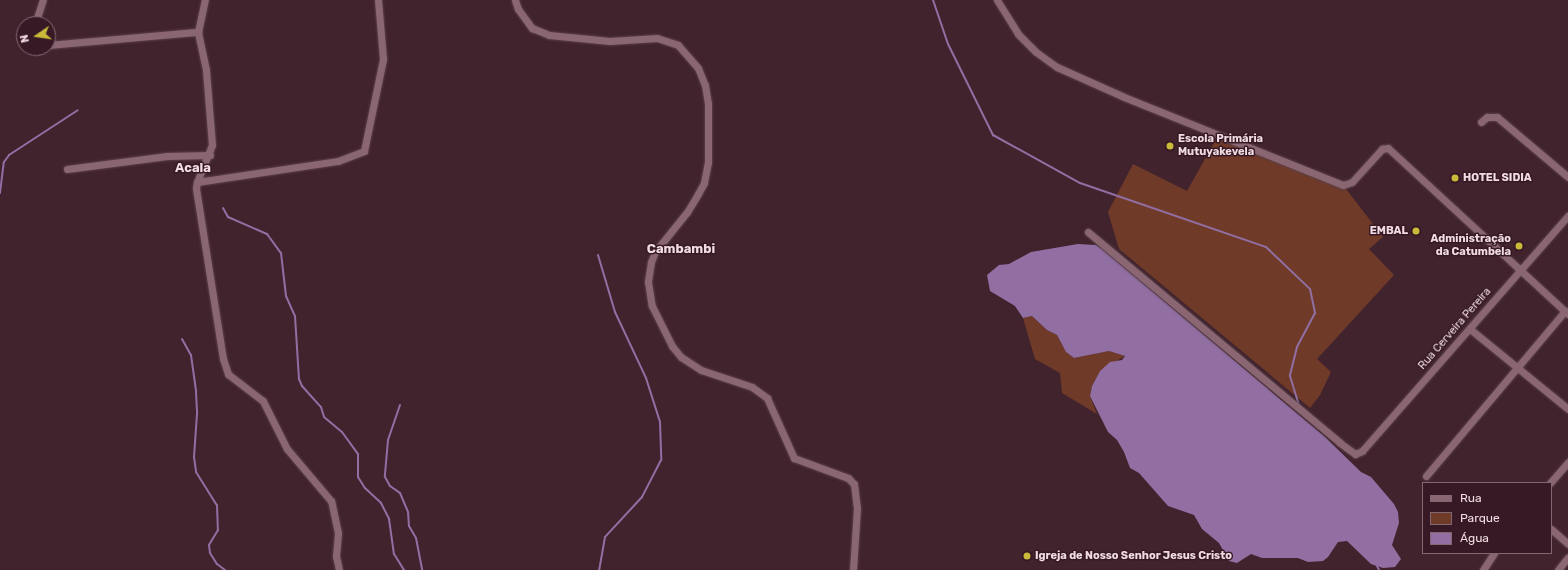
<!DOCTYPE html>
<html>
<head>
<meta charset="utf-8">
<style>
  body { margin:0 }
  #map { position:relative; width:1568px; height:570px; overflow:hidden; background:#41232e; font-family:Rubik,sans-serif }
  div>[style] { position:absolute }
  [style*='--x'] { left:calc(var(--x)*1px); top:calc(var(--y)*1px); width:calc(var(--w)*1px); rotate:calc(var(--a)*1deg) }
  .green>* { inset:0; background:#703a29 }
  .water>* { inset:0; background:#916fa3 }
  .stream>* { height:2px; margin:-1px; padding:0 1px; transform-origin:1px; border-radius:1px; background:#916fa3 }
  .roads { filter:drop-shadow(0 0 1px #5b414b) drop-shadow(0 0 1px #5b414b) }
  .minor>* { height:7px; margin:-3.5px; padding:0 3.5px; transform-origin:3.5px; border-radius:3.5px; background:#896672 }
  .dots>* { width:11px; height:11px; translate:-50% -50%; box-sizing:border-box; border:2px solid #361924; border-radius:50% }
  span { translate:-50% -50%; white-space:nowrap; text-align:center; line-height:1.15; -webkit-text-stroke:3px #361924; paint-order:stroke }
  .poi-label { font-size:11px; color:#f1dce3; font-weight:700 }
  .left { translate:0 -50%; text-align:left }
  .right { translate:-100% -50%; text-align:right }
  .street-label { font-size:11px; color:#f1dce3 }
  .quarter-label { font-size:13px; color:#f1dce3; font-weight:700 }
  .legend { position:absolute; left:1422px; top:482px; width:130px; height:72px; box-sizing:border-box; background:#361924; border:1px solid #816770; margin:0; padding:5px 7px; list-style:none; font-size:12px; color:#f1dce3 }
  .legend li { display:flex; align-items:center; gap:8px; height:20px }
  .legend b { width:20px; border:1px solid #816770 }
  .north { position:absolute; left:16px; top:16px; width:40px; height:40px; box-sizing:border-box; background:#361924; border:1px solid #816770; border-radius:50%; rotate:257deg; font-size:11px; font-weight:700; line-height:16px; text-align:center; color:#f1dce3 }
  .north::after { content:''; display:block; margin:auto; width:14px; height:18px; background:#c9ba3a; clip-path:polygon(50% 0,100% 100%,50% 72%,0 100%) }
</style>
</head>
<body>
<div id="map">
  <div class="green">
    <i style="clip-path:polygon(1219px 134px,1343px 185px,1383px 237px,1369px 249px,1394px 275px,1317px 359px,1331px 372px,1320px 395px,1310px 408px,1119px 249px,1108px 212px,1133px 164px,1187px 191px)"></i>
    <i style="clip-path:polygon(1032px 316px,1047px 330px,1057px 335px,1066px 352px,1074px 358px,1109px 351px,1125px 356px,1100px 371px,1092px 386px,1090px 396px,1097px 414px,1062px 393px,1060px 373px,1035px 359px,1023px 318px)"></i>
  </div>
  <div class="water">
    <i style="clip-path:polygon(1078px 244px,1096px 245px,1102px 249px,1325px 437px,1361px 472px,1371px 477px,1394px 504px,1398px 512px,1399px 523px,1392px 545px,1401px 559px,1395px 567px,1383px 568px,1371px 564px,1347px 541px,1338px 542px,1328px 557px,1323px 561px,1308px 562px,1298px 558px,1262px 558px,1251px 554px,1237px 563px,1229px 561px,1219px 543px,1202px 529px,1194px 515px,1168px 506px,1139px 473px,1130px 468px,1124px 452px,1117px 440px,1108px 432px,1090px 396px,1092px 386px,1100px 371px,1110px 362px,1122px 360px,1125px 356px,1109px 351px,1074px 358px,1066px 352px,1057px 335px,1047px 330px,1032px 316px,1023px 318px,1015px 306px,990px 291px,987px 275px,999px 265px,1009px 264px,1031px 252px)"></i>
  </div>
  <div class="stream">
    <i style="--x:933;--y:0;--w:46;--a:71.2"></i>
    <i style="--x:948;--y:44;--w:102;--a:63.7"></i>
    <i style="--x:993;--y:135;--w:99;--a:28.9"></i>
    <i style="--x:1080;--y:183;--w:197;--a:19"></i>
    <i style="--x:1266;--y:247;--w:61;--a:43.7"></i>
    <i style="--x:1310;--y:289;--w:25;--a:78"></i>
    <i style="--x:1315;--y:313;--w:38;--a:118"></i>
    <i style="--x:1297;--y:347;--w:30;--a:104"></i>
    <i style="--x:1290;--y:376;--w:30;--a:73"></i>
    <i style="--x:0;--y:193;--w:31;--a:-83"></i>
    <i style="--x:4;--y:162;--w:9;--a:-54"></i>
    <i style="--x:9;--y:155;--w:82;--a:-33.1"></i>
    <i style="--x:223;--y:208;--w:10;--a:61"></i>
    <i style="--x:228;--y:217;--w:43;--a:23.6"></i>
    <i style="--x:267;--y:234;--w:24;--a:54"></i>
    <i style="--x:281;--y:253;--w:43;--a:83.4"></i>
    <i style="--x:286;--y:296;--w:22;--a:66"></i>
    <i style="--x:295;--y:316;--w:63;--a:86.4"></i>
    <i style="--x:299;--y:379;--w:8;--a:67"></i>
    <i style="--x:302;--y:386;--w:28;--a:48"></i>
    <i style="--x:321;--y:407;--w:10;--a:73"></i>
    <i style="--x:324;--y:417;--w:23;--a:40"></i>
    <i style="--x:342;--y:432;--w:27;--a:54"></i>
    <i style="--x:358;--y:454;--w:23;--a:90"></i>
    <i style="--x:358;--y:477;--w:13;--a:58"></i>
    <i style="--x:365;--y:488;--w:22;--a:43"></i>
    <i style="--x:381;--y:503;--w:18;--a:63"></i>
    <i style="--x:389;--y:519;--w:35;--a:82"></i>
    <i style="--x:394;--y:554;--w:19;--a:58"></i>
    <i style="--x:598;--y:255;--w:59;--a:73.4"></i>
    <i style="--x:615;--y:312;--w:73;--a:64.8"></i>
    <i style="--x:646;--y:378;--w:46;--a:72.3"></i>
    <i style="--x:660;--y:422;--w:38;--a:88"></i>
    <i style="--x:661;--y:460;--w:42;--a:117.2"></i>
    <i style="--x:642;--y:497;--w:54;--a:132.8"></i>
    <i style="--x:605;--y:537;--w:34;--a:100"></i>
    <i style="--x:182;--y:339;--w:18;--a:61"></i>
    <i style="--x:191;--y:355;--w:37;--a:82"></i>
    <i style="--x:196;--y:392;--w:22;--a:87"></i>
    <i style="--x:197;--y:414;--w:43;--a:94"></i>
    <i style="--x:194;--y:457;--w:15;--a:82"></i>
    <i style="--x:196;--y:472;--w:39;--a:58"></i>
    <i style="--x:217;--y:505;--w:25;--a:88"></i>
    <i style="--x:218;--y:530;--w:17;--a:121"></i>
    <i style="--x:209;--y:545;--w:8;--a:83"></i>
    <i style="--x:210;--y:553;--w:13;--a:58"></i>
    <i style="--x:217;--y:564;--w:10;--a:37"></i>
    <i style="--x:400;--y:405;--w:37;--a:109"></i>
    <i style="--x:388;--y:440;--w:37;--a:95"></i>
    <i style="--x:385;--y:477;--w:10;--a:61"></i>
    <i style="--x:390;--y:486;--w:12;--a:35"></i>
    <i style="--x:400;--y:493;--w:21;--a:67"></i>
    <i style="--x:408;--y:512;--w:14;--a:86"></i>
    <i style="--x:409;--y:526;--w:14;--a:60"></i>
    <i style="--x:416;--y:538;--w:33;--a:79"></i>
    <i style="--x:1376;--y:564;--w:7;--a:63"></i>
  </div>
  <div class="roads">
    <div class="minor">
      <i style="--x:515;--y:0;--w:9;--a:72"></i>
      <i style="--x:518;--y:9;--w:24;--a:54"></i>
      <i style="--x:532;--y:28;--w:18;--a:22"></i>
      <i style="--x:549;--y:35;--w:61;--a:5.6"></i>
      <i style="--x:610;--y:41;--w:47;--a:-3.7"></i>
      <i style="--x:657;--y:38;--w:22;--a:18"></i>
      <i style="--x:678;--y:45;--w:30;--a:49"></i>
      <i style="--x:698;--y:68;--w:18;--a:68"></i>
      <i style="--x:705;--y:85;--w:18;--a:81"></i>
      <i style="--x:708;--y:103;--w:59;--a:90"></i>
      <i style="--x:708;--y:162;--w:21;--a:101"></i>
      <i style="--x:704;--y:183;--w:13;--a:119"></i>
      <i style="--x:698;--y:194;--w:21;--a:121"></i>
      <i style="--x:687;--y:212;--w:51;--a:128.7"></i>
      <i style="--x:655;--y:252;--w:11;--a:112"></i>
      <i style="--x:651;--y:262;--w:20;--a:99"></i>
      <i style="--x:648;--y:282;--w:24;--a:81"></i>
      <i style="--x:652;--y:306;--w:45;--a:63.4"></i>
      <i style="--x:672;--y:346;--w:14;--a:51"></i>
      <i style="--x:681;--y:357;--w:24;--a:33"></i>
      <i style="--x:701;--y:370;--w:54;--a:18.4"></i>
      <i style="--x:752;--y:387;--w:19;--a:36"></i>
      <i style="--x:767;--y:398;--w:66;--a:65.8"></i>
      <i style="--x:794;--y:458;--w:58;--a:20.3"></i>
      <i style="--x:848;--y:478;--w:8;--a:45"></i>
      <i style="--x:854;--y:484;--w:24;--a:83"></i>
      <i style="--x:857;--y:508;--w:62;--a:93.7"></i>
      <i style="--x:997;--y:0;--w:40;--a:58"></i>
      <i style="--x:1018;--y:34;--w:25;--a:45"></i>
      <i style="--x:1036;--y:52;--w:26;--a:36"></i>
      <i style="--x:1057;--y:67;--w:73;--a:24.1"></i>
      <i style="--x:1124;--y:97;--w:236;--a:21.9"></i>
      <i style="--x:1343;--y:185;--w:9;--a:-18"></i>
      <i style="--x:1352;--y:182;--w:45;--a:-47.7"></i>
      <i style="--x:1382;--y:149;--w:6;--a:-9"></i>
      <i style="--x:1388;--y:148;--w:245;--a:42.7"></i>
      <i style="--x:35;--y:24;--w:25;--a:-72"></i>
      <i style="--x:48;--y:45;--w:151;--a:-5"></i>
      <i style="--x:1481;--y:122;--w:8;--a:-40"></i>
      <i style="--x:1487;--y:117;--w:10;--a:0"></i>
      <i style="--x:1497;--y:117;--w:93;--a:40.2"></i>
      <i style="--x:67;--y:169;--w:101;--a:-7.4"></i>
      <i style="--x:167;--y:156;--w:43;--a:-1.3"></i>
      <i style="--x:197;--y:182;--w:40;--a:-68"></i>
      <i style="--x:212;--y:145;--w:75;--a:-94.6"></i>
      <i style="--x:206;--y:70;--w:39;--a:-102"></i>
      <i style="--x:198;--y:32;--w:33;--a:-78"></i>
      <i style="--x:1088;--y:232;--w:329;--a:39.9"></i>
      <i style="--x:1340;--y:443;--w:19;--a:36"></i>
      <i style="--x:1355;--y:454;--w:8;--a:-23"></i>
      <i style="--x:1362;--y:451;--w:313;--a:-48.8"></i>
      <i style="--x:1470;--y:329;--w:127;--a:39.2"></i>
      <i style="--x:1426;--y:476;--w:216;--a:-49.9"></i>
      <i style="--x:1550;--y:483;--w:28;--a:-49"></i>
      <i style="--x:1551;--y:529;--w:23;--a:41"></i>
      <i style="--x:339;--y:570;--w:14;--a:-102"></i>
      <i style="--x:336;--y:556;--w:23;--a:-85"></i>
      <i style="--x:338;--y:533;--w:33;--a:-102"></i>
      <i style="--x:331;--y:501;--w:68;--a:-130.2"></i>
      <i style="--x:287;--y:449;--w:54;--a:-116.6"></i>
      <i style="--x:263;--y:401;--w:44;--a:-142.4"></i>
      <i style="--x:228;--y:374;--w:16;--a:-108"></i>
      <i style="--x:223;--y:359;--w:173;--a:-99"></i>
      <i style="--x:196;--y:188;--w:6;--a:-81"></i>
      <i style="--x:197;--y:182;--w:143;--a:-8.5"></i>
      <i style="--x:338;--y:161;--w:28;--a:-21"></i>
      <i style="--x:364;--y:151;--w:94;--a:-78.3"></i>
      <i style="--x:383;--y:59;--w:59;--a:-94.8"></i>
      <i style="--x:1483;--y:570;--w:20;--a:-57"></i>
      <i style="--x:1558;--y:570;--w:16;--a:-52"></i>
    </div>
  </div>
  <div class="dots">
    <i style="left:1170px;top:146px;background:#c9ba3a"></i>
    <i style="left:1455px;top:178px;background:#c9ba3a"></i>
    <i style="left:1416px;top:231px;background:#c9ba3a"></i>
    <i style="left:1519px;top:246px;background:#c9ba3a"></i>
    <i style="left:1027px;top:556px;background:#c9ba3a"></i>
  </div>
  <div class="poi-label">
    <span class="left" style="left:1178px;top:146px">Escola Primária<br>Mutuyakevela</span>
    <span class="left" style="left:1463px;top:178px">HOTEL SIDIA</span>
    <span class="right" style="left:1408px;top:231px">EMBAL</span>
    <span class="right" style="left:1511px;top:246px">Administração<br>da Catumbela</span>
    <span class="left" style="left:1035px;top:556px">Igreja de Nosso Senhor Jesus Cristo</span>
  </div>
  <div class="street-label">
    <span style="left:1455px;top:329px;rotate:-49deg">Rua Cerveira Pereira</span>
  </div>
  <div class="quarter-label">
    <span style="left:193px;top:168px">Acala</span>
    <span style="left:681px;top:249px">Cambambi</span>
  </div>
  <ul class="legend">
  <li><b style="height:5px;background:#896672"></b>Rua</li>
  <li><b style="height:11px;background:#703a29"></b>Parque</li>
  <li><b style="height:11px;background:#916fa3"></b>Água</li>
  </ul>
  <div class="north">N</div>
</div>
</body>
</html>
